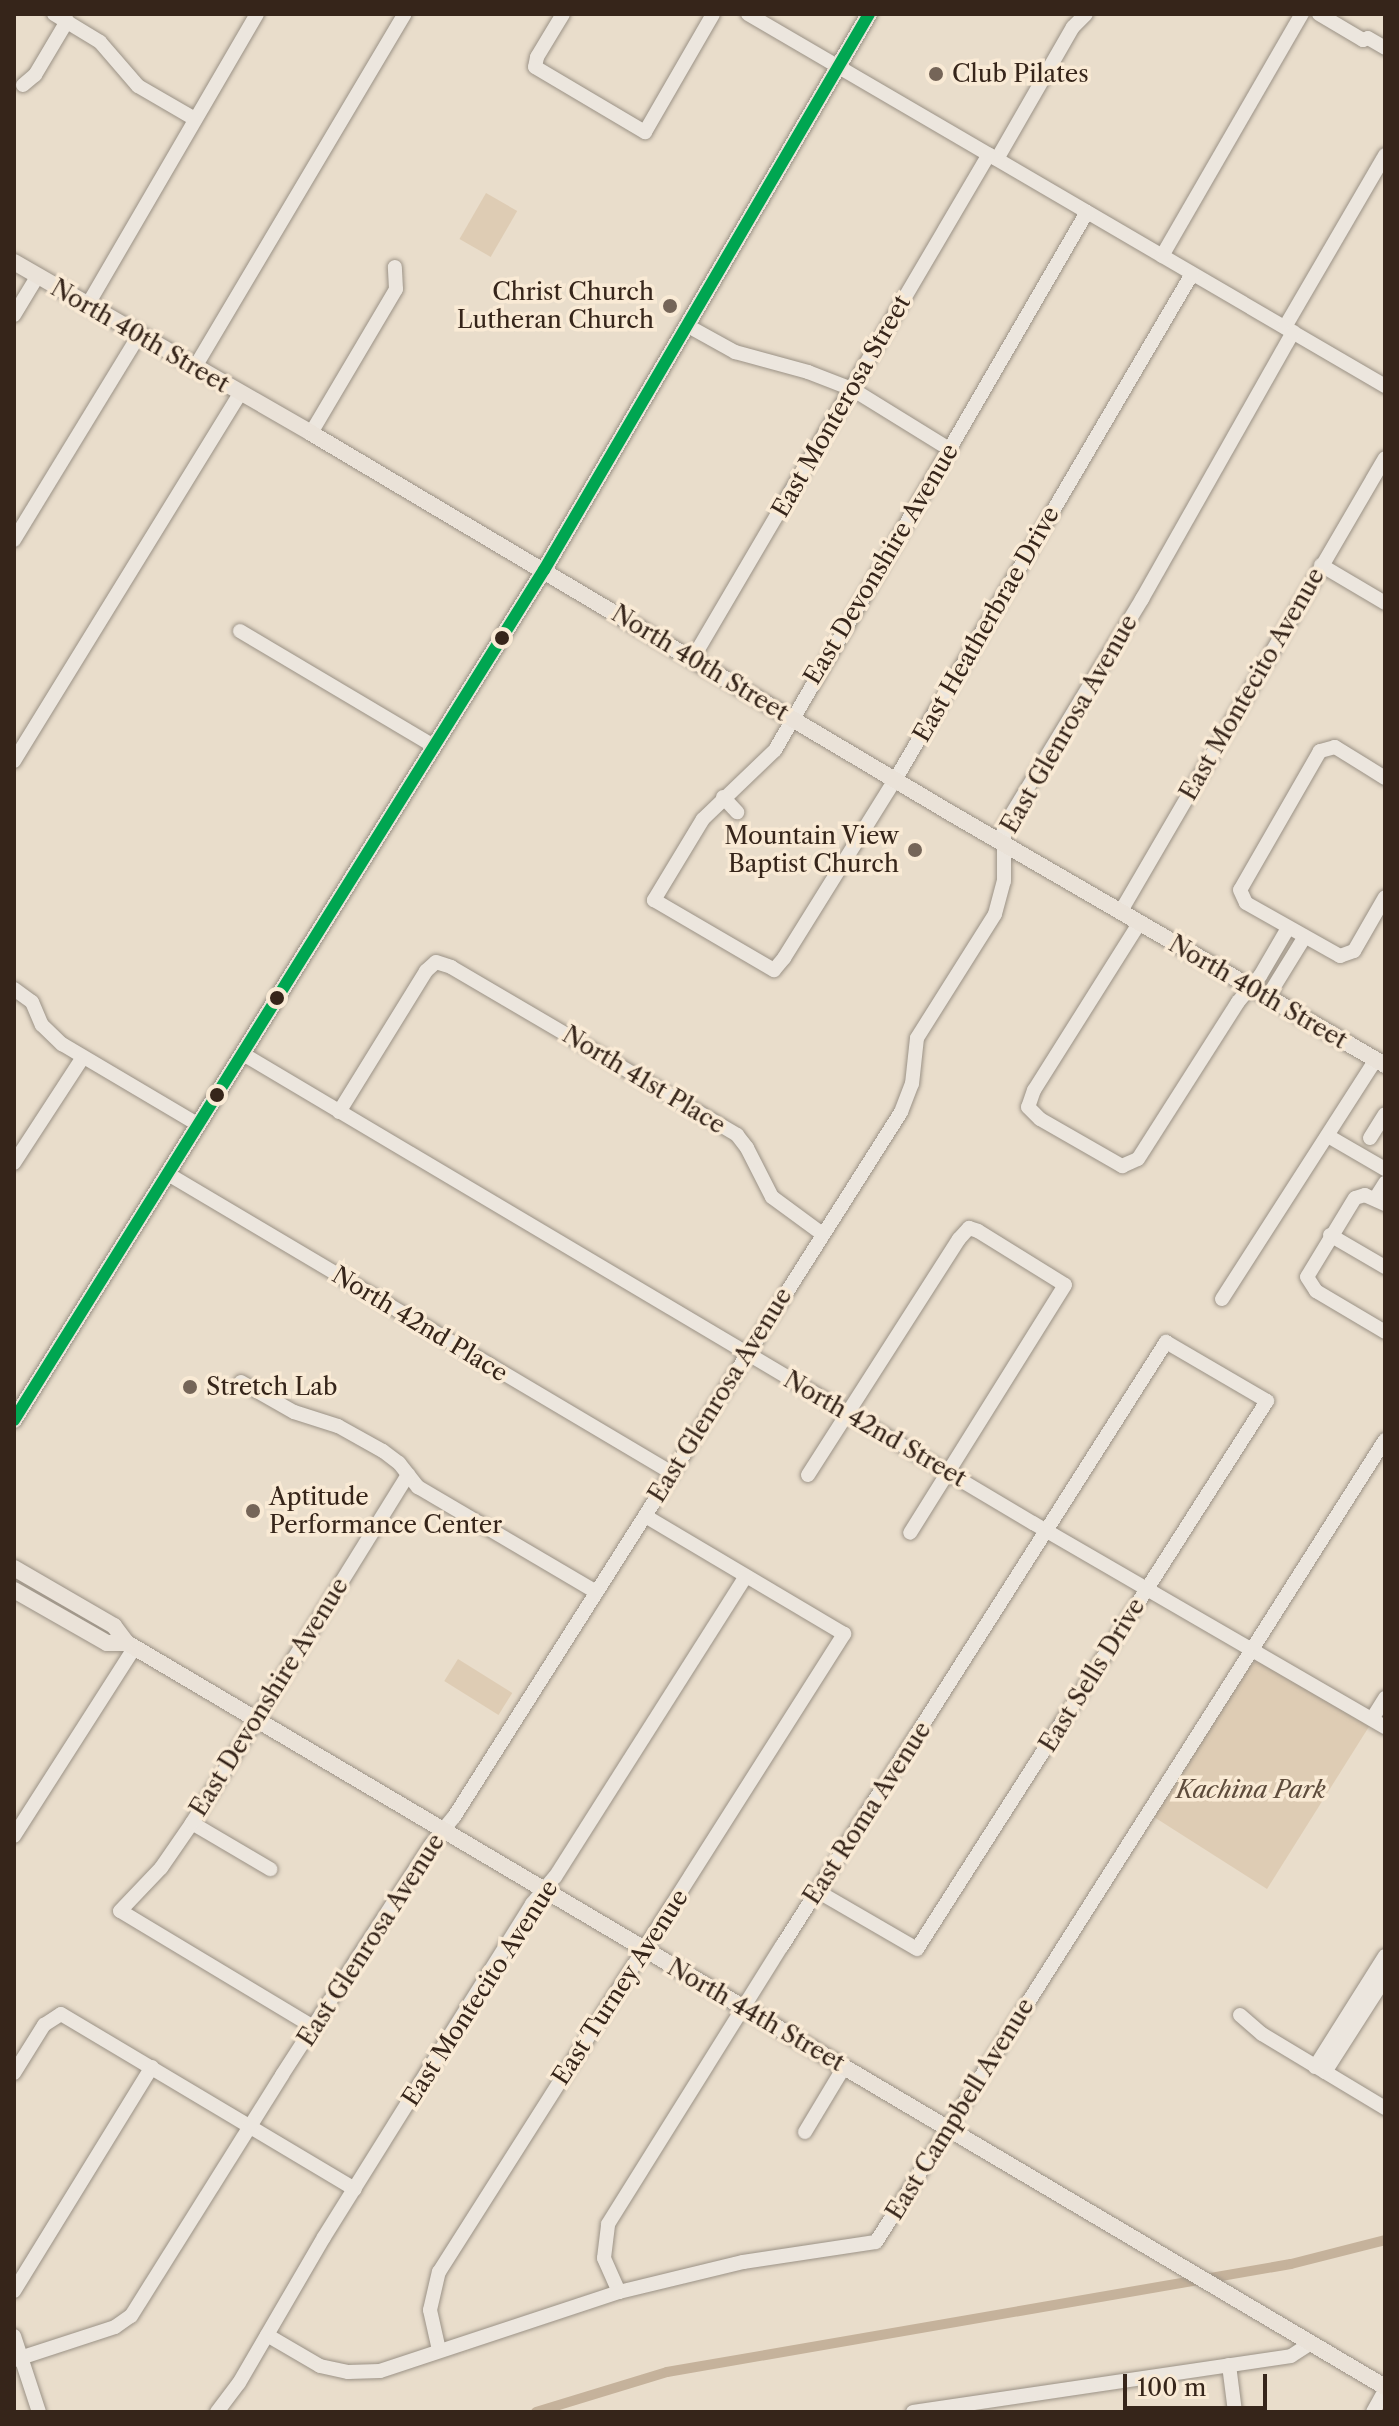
<!DOCTYPE html>
<html>
<head>
<meta charset="utf-8">
<style>
  body { margin:0 }
  #map { position:relative; width:1399px; height:2426px; overflow:hidden; background:#e9ddcb; font-family:"Libre Caslon Text",serif }
  div>[style] { position:absolute }
  [style*='--x'] { left:calc(var(--x)*1px); top:calc(var(--y)*1px); width:calc(var(--w)*1px); rotate:calc(var(--a)*1deg) }
  .green>* { inset:0; background:#deccb4; transform-origin:0 0 }
  .canal>* { height:10px; margin:-5px; padding:0 5px; transform-origin:5px; border-radius:5px; background:#c5b29b }
  .roads { filter:drop-shadow(0 0 2px #9b9286) drop-shadow(0 0 2px #9b9286) }
  .minor>* { height:14px; margin:-7px; padding:0 7px; transform-origin:7px; border-radius:7px; background:#ece6de }
  .major>* { height:16px; margin:-8px; padding:0 8px; transform-origin:8px; border-radius:8px; background:#eae2d8 }
  .bus-1>* { height:12px; margin:-6px; padding:0 6px; transform-origin:6px; border-radius:6px; background:#00a651 }
  .dots>* { width:22px; height:22px; translate:-50% -50%; box-sizing:border-box; border:4px solid #f9ead5; border-radius:50% }
  span { translate:-50% -50%; white-space:nowrap; text-align:center; line-height:1.15; -webkit-text-stroke:7px #f9ead5; paint-order:stroke }
  .poi-label { font-size:24px; color:#36251a }
  .left { translate:0 -50%; text-align:left }
  .right { translate:-100% -50%; text-align:right }
  .street-label { font-size:24px; color:#36251a }
  .park-label { font-size:24px; color:#5e4c3c; font-style:italic }
  .frame { position:absolute; inset:0; border:16px solid #36251a; pointer-events:none }
  .scale { position:absolute; left:1123px; top:2374px; width:144px; height:36px; box-sizing:border-box; border:4px solid #36251a; border-top:0; padding-left:10px; font-size:24px; line-height:28px; white-space:nowrap; color:#36251a; -webkit-text-stroke:6px #f9ead5; paint-order:stroke }
</style>
</head>
<body>
<div id="map">
  <div class="green">
    <i style="left:486px;top:193px;width:36px;height:53px;rotate:30deg"></i>
    <i style="left:458px;top:1659px;width:64px;height:26px;rotate:32deg"></i>
    <i style="clip-path:polygon(1258px 1660px,1370px 1725px,1267px 1889px,1154px 1817px,1250px 1666px)"></i>
  </div>
  <div class="canal">
    <i style="--x:536;--y:2412;--w:137;--a:-17"></i>
    <i style="--x:667;--y:2372;--w:633;--a:-9.82"></i>
    <i style="--x:1291;--y:2264;--w:97;--a:-14.3"></i>
  </div>
  <div class="roads">
    <div class="minor">
      <i style="--x:54;--y:14;--w:54;--a:31.3"></i>
      <i style="--x:100;--y:42;--w:58;--a:49.2"></i>
      <i style="--x:138;--y:86;--w:66;--a:30.1"></i>
      <i style="--x:563;--y:14;--w:50;--a:121.2"></i>
      <i style="--x:537;--y:57;--w:10;--a:101"></i>
      <i style="--x:535;--y:67;--w:128;--a:30.6"></i>
      <i style="--x:645;--y:132;--w:136;--a:-60"></i>
      <i style="--x:748;--y:14;--w:738;--a:30.28"></i>
      <i style="--x:1319;--y:14;--w:51;--a:30.6"></i>
      <i style="--x:1363;--y:40;--w:5;--a:-22"></i>
      <i style="--x:1368;--y:38;--w:20;--a:30"></i>
      <i style="--x:23;--y:85;--w:16;--a:-40"></i>
      <i style="--x:35;--y:75;--w:63;--a:-59.3"></i>
      <i style="--x:997;--y:159;--w:152;--a:-60.1"></i>
      <i style="--x:1073;--y:27;--w:18;--a:-45"></i>
      <i style="--x:1087;--y:212;--w:622;--a:120.11"></i>
      <i style="--x:775;--y:750;--w:100;--a:136.2"></i>
      <i style="--x:703;--y:819;--w:95;--a:121.2"></i>
      <i style="--x:654;--y:900;--w:139;--a:30.3"></i>
      <i style="--x:774;--y:970;--w:16;--a:-50"></i>
      <i style="--x:784;--y:958;--w:210;--a:-58.1"></i>
      <i style="--x:895;--y:780;--w:587;--a:-59.59"></i>
      <i style="--x:1162;--y:256;--w:280;--a:-60"></i>
      <i style="--x:87;--y:306;--w:338;--a:-59.8"></i>
      <i style="--x:14;--y:315;--w:44;--a:-58.8"></i>
      <i style="--x:688;--y:326;--w:54;--a:29"></i>
      <i style="--x:735;--y:352;--w:76;--a:15.3"></i>
      <i style="--x:808;--y:372;--w:47;--a:21.1"></i>
      <i style="--x:852;--y:389;--w:114;--a:31.7"></i>
      <i style="--x:1285;--y:327;--w:199;--a:-59.8"></i>
      <i style="--x:195;--y:367;--w:411;--a:-59.3"></i>
      <i style="--x:311;--y:433;--w:167;--a:-59.4"></i>
      <i style="--x:396;--y:289;--w:22;--a:-93"></i>
      <i style="--x:14;--y:540;--w:240;--a:-58.6"></i>
      <i style="--x:1321;--y:565;--w:74;--a:30.7"></i>
      <i style="--x:240;--y:631;--w:226;--a:30.7"></i>
      <i style="--x:693;--y:658;--w:584;--a:-59.57"></i>
      <i style="--x:14;--y:761;--w:431;--a:-58.4"></i>
      <i style="--x:1385;--y:778;--w:59;--a:-148.2"></i>
      <i style="--x:1335;--y:747;--w:16;--a:165"></i>
      <i style="--x:1320;--y:751;--w:160;--a:119.9"></i>
      <i style="--x:1240;--y:890;--w:14;--a:65"></i>
      <i style="--x:1246;--y:903;--w:108;--a:29.4"></i>
      <i style="--x:1340;--y:956;--w:15;--a:-20"></i>
      <i style="--x:1354;--y:951;--w:62;--a:-60.1"></i>
      <i style="--x:723;--y:797;--w:21;--a:47"></i>
      <i style="--x:1121;--y:911;--w:524;--a:-59.77"></i>
      <i style="--x:1140;--y:922;--w:199;--a:122.2"></i>
      <i style="--x:1034;--y:1090;--w:18;--a:109"></i>
      <i style="--x:1028;--y:1107;--w:17;--a:45"></i>
      <i style="--x:1040;--y:1119;--w:95;--a:29.8"></i>
      <i style="--x:1122;--y:1166;--w:17;--a:-24"></i>
      <i style="--x:1138;--y:1159;--w:186;--a:-57.5"></i>
      <i style="--x:1238;--y:1002;--w:34;--a:-50"></i>
      <i style="--x:1260;--y:976;--w:56;--a:-59.7"></i>
      <i style="--x:14;--y:989;--w:22;--a:36"></i>
      <i style="--x:32;--y:1002;--w:25;--a:67"></i>
      <i style="--x:42;--y:1025;--w:28;--a:44"></i>
      <i style="--x:62;--y:1044;--w:159;--a:30.6"></i>
      <i style="--x:1267;--y:998;--w:70;--a:-58.3"></i>
      <i style="--x:243;--y:1054;--w:919;--a:30.7"></i>
      <i style="--x:1033;--y:1523;--w:407;--a:30.1"></i>
      <i style="--x:339;--y:1112;--w:166;--a:-58.3"></i>
      <i style="--x:426;--y:971;--w:13;--a:-42"></i>
      <i style="--x:436;--y:962;--w:16;--a:18"></i>
      <i style="--x:451;--y:967;--w:332;--a:30.4"></i>
      <i style="--x:737;--y:1135;--w:16;--a:52"></i>
      <i style="--x:747;--y:1148;--w:55;--a:63"></i>
      <i style="--x:772;--y:1197;--w:61;--a:36.3"></i>
      <i style="--x:1328;--y:1136;--w:66;--a:30.1"></i>
      <i style="--x:1370;--y:1138;--w:28;--a:-58"></i>
      <i style="--x:14;--y:1163;--w:126;--a:-56.9"></i>
      <i style="--x:168;--y:1174;--w:586;--a:30.68"></i>
      <i style="--x:1375;--y:1199;--w:19;--a:-58"></i>
      <i style="--x:1385;--y:1204;--w:22;--a:-156"></i>
      <i style="--x:1365;--y:1195;--w:10;--a:163"></i>
      <i style="--x:1355;--y:1198;--w:92;--a:121.3"></i>
      <i style="--x:1307;--y:1277;--w:17;--a:57"></i>
      <i style="--x:1316;--y:1291;--w:80;--a:30.7"></i>
      <i style="--x:1330;--y:1235;--w:64;--a:30.2"></i>
      <i style="--x:1222;--y:1299;--w:285;--a:-57.3"></i>
      <i style="--x:241;--y:1382;--w:61;--a:29.5"></i>
      <i style="--x:294;--y:1412;--w:46;--a:17.7"></i>
      <i style="--x:338;--y:1426;--w:51;--a:29.1"></i>
      <i style="--x:383;--y:1451;--w:20;--a:37"></i>
      <i style="--x:399;--y:1463;--w:31;--a:52"></i>
      <i style="--x:418;--y:1487;--w:207;--a:30.5"></i>
      <i style="--x:808;--y:1475;--w:280;--a:-57.4"></i>
      <i style="--x:959;--y:1239;--w:15;--a:-48"></i>
      <i style="--x:969;--y:1228;--w:9;--a:18"></i>
      <i style="--x:978;--y:1231;--w:102;--a:31.8"></i>
      <i style="--x:1065;--y:1285;--w:292;--a:122"></i>
      <i style="--x:1372;--y:1719;--w:25;--a:-58"></i>
      <i style="--x:192;--y:1823;--w:91;--a:30.5"></i>
      <i style="--x:14;--y:1836;--w:224;--a:-57.4"></i>
      <i style="--x:1240;--y:2015;--w:29;--a:41"></i>
      <i style="--x:1262;--y:2034;--w:144;--a:31"></i>
      <i style="--x:315;--y:2028;--w:227;--a:-149"></i>
      <i style="--x:120;--y:1911;--w:59;--a:-46.4"></i>
      <i style="--x:161;--y:1868;--w:55;--a:-55.4"></i>
      <i style="--x:192;--y:1823;--w:410;--a:-58.2"></i>
      <i style="--x:1315;--y:2067;--w:131;--a:-57.8"></i>
      <i style="--x:1325;--y:2072;--w:112;--a:-57.4"></i>
      <i style="--x:14;--y:2073;--w:57;--a:-58"></i>
      <i style="--x:44;--y:2025;--w:20;--a:-33"></i>
      <i style="--x:61;--y:2014;--w:342;--a:30.8"></i>
      <i style="--x:805;--y:2132;--w:76;--a:-59"></i>
      <i style="--x:14;--y:2291;--w:263;--a:-58.4"></i>
      <i style="--x:619;--y:2292;--w:37;--a:-114"></i>
      <i style="--x:604;--y:2258;--w:34;--a:-83"></i>
      <i style="--x:608;--y:2224;--w:328;--a:-58"></i>
      <i style="--x:782;--y:1946;--w:716;--a:-57.55"></i>
      <i style="--x:1166;--y:1342;--w:117;--a:30.3"></i>
      <i style="--x:1267;--y:1401;--w:650;--a:122.57"></i>
      <i style="--x:917;--y:1949;--w:116;--a:-149.9"></i>
      <i style="--x:267;--y:2335;--w:61;--a:30.3"></i>
      <i style="--x:320;--y:2366;--w:29;--a:12"></i>
      <i style="--x:348;--y:2372;--w:32;--a:-2"></i>
      <i style="--x:380;--y:2371;--w:252;--a:-18.3"></i>
      <i style="--x:619;--y:2292;--w:128;--a:-13.6"></i>
      <i style="--x:743;--y:2262;--w:134;--a:-8.6"></i>
      <i style="--x:876;--y:2242;--w:950;--a:-57.6"></i>
      <i style="--x:14;--y:2336;--w:80;--a:71.8"></i>
      <i style="--x:439;--y:2350;--w:41;--a:-102.7"></i>
      <i style="--x:430;--y:2310;--w:39;--a:-77"></i>
      <i style="--x:439;--y:2272;--w:756;--a:-57.59"></i>
      <i style="--x:844;--y:1634;--w:231;--a:-149.3"></i>
      <i style="--x:14;--y:2360;--w:106;--a:-18.1"></i>
      <i style="--x:115;--y:2327;--w:19;--a:-35"></i>
      <i style="--x:131;--y:2316;--w:284;--a:-57.9"></i>
      <i style="--x:282;--y:2075;--w:274;--a:-57.1"></i>
      <i style="--x:431;--y:1845;--w:36;--a:-51"></i>
      <i style="--x:454;--y:1817;--w:835;--a:-57.62"></i>
      <i style="--x:901;--y:1112;--w:30;--a:-69"></i>
      <i style="--x:912;--y:1084;--w:46;--a:-83.8"></i>
      <i style="--x:917;--y:1038;--w:146;--a:-57.8"></i>
      <i style="--x:995;--y:914;--w:34;--a:-75"></i>
      <i style="--x:1004;--y:881;--w:54;--a:-90"></i>
      <i style="--x:1004;--y:827;--w:267;--a:-58.8"></i>
      <i style="--x:1142;--y:599;--w:307;--a:-60.5"></i>
      <i style="--x:1229;--y:2365;--w:47;--a:82.7"></i>
      <i style="--x:217;--y:2412;--w:36;--a:-53"></i>
      <i style="--x:239;--y:2383;--w:169;--a:-59.8"></i>
      <i style="--x:324;--y:2237;--w:393;--a:-58"></i>
      <i style="--x:532;--y:1904;--w:35;--a:-50"></i>
      <i style="--x:555;--y:1877;--w:356;--a:-57.6"></i>
      <i style="--x:913;--y:2412;--w:382;--a:-8.4"></i>
      <i style="--x:1291;--y:2356;--w:24;--a:-33"></i>
      <i style="--x:1373;--y:2412;--w:25;--a:-61"></i>
    </div>
    <div class="major">
      <i style="--x:14;--y:262;--w:343;--a:29.9"></i>
      <i style="--x:311;--y:433;--w:740;--a:30.72"></i>
      <i style="--x:947;--y:811;--w:506;--a:30.11"></i>
      <i style="--x:14;--y:1420;--w:1002;--a:-58.06"></i>
      <i style="--x:544;--y:570;--w:644;--a:-59.69"></i>
      <i style="--x:14;--y:1568;--w:116;--a:30.1"></i>
      <i style="--x:114;--y:1626;--w:21;--a:53"></i>
      <i style="--x:127;--y:1643;--w:1462;--a:30.6"></i>
      <i style="--x:14;--y:1590;--w:107;--a:29.7"></i>
      <i style="--x:107;--y:1643;--w:20;--a:0"></i>
    </div>
  </div>
  <div class="bus-1">
    <i style="--x:14;--y:1420;--w:1002;--a:-58.06"></i>
    <i style="--x:544;--y:570;--w:644;--a:-59.69"></i>
  </div>
  <div class="dots">
    <i style="left:936px;top:74px;background:#756558"></i>
    <i style="left:670px;top:306px;background:#756558"></i>
    <i style="left:502px;top:638px;background:#36251a"></i>
    <i style="left:915px;top:850px;background:#756558"></i>
    <i style="left:277px;top:998px;background:#36251a"></i>
    <i style="left:217px;top:1095px;background:#36251a"></i>
    <i style="left:190px;top:1387px;background:#756558"></i>
    <i style="left:253px;top:1511px;background:#756558"></i>
  </div>
  <div class="poi-label">
    <span class="left" style="left:952px;top:74px">Club Pilates</span>
    <span class="right" style="left:654px;top:306px">Christ Church<br>Lutheran Church</span>
    <span class="right" style="left:899px;top:850px">Mountain View<br>Baptist Church</span>
    <span class="left" style="left:206px;top:1387px">Stretch Lab</span>
    <span class="left" style="left:269px;top:1511px">Aptitude<br>Performance Center</span>
  </div>
  <div class="street-label">
    <span style="left:140px;top:336px;rotate:30deg">North 40th Street</span>
    <span style="left:841px;top:406px;rotate:-60deg">East Monterosa Street</span>
    <span style="left:881px;top:564px;rotate:-59deg">East Devonshire Avenue</span>
    <span style="left:986px;top:624px;rotate:-60deg">East Heatherbrae Drive</span>
    <span style="left:700px;top:663px;rotate:31deg">North 40th Street</span>
    <span style="left:1252px;top:684px;rotate:-60deg">East Montecito Avenue</span>
    <span style="left:1069px;top:724px;rotate:-60deg">East Glenrosa Avenue</span>
    <span style="left:1258px;top:992px;rotate:30deg">North 40th Street</span>
    <span style="left:644px;top:1080px;rotate:31deg">North 41st Place</span>
    <span style="left:420px;top:1324px;rotate:31deg">North 42nd Place</span>
    <span style="left:720px;top:1395px;rotate:-58deg">East Glenrosa Avenue</span>
    <span style="left:875px;top:1429px;rotate:30deg">North 42nd Street</span>
    <span style="left:1092px;top:1675px;rotate:-58deg">East Sells Drive</span>
    <span style="left:269px;top:1697px;rotate:-58deg">East Devonshire Avenue</span>
    <span style="left:867px;top:1813px;rotate:-57deg">East Roma Avenue</span>
    <span style="left:371px;top:1940px;rotate:-57deg">East Glenrosa Avenue</span>
    <span style="left:620px;top:1987px;rotate:-57deg">East Turney Avenue</span>
    <span style="left:480px;top:1993px;rotate:-57deg">East Montecito Avenue</span>
    <span style="left:756px;top:2015px;rotate:30deg">North 44th Street</span>
    <span style="left:960px;top:2109px;rotate:-58deg">East Campbell Avenue</span>
  </div>
  <div class="park-label">
    <span style="left:1251px;top:1790px">Kachina Park</span>
  </div>
  <div class="frame"></div>
  <div class="scale">100 m</div>
</div>
</body>
</html>
